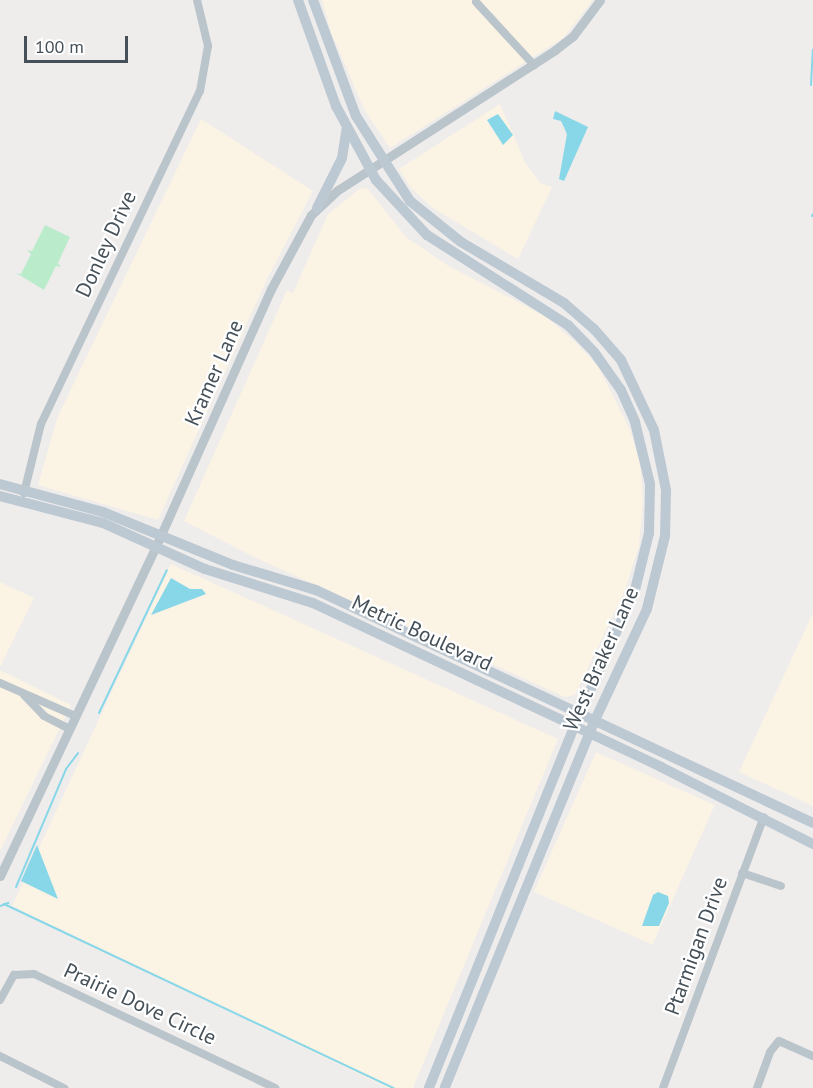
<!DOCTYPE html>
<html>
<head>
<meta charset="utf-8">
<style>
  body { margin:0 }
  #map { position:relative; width:813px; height:1088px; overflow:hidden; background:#efecec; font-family:"PT Sans",sans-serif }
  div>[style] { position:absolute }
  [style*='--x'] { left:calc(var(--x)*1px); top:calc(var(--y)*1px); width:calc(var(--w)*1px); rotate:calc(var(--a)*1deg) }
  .commercial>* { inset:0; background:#fbf3e4; transform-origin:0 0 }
  .green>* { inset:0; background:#baeccc }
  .water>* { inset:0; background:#88d7e8 }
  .stream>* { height:2px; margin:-1px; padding:0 1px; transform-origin:1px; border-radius:1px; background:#88d7e8 }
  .minor>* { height:8px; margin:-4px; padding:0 4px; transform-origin:4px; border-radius:4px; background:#bac4cb }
  .tertiary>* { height:9px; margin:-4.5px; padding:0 4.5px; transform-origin:4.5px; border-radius:4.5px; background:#bac4cb }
  .secondary>* { height:10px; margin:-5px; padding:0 5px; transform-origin:5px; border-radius:5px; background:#bcc8d2 }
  span { translate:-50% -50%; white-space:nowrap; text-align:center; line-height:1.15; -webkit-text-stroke:4.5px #fff; paint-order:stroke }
  .street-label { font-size:21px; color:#455058 }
  .scale { position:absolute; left:24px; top:36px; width:104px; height:27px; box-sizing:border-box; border:3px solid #455058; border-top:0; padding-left:8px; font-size:18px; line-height:21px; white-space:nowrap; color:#455058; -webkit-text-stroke:4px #fff; paint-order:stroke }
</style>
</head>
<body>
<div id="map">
  <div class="commercial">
    <i style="clip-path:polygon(322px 0,593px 0,563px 38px,390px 148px,364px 109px,331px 32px)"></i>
    <i style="clip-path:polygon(500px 104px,525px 162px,540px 183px,552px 187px,518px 259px,433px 208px,411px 188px,399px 169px)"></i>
    <i style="clip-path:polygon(201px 119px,313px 191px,267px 279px,158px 520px,38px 485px,58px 416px)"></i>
    <i style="clip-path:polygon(361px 188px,368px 189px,406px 237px,447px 265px,545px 316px,574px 341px,598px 366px,630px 430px,640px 463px,643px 500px,639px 546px,625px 590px,575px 695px,565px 697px,256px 558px,184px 521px,287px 290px,293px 293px,328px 214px)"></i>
    <i style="clip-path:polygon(171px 564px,558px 739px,413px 1088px,388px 1088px,12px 906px)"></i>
    <i style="clip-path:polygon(0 582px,34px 598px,0 667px)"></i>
    <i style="clip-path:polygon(813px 613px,813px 806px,739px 772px)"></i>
    <i style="clip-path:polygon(0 670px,71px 705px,0 851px)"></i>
    <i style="left:596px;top:752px;width:130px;height:153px;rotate:24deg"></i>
  </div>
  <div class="green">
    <i style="clip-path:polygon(45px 225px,70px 237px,58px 263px,61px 267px,56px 266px,44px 290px,16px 273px,21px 274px,31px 254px,27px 250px,32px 251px)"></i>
  </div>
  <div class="water">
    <i style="clip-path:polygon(555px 111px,588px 127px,564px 181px,559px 179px,567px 134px,561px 121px,553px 119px)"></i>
    <i style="clip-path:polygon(498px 114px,513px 135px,503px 145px,487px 120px)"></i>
    <i style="clip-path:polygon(171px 578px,190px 589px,202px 589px,206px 594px,151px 615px)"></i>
    <i style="clip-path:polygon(37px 845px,58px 899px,21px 881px)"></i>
    <i style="clip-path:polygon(658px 892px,668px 896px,669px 903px,659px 926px,642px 926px,653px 895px)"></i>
  </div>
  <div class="stream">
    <i style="--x:811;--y:85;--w:35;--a:-87"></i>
    <i style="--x:812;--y:216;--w:2;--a:-63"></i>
    <i style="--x:99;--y:713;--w:158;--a:-64.6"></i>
    <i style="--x:16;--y:887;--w:128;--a:-67"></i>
    <i style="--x:66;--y:769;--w:20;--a:-53"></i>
    <i style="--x:4;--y:904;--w:431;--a:25.3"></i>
    <i style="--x:0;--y:906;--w:9;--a:-21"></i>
  </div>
  <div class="minor">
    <i style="--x:476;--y:2;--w:86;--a:47.4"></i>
    <i style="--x:24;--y:493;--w:71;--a:-76.2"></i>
    <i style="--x:41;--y:424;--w:369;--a:-64.5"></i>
    <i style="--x:200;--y:91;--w:46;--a:-79.9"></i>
    <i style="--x:208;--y:46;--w:47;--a:-103.4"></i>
    <i style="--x:0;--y:683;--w:82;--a:23.7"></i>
    <i style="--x:24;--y:695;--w:29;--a:46"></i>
    <i style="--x:44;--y:716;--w:29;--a:27"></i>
    <i style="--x:742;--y:873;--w:41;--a:18.4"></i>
    <i style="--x:0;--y:1000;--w:29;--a:-61"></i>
    <i style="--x:14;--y:975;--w:20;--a:-3"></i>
    <i style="--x:34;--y:974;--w:267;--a:25.3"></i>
    <i style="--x:0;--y:1056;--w:72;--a:26.6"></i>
    <i style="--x:663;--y:1088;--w:289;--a:-69.6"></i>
    <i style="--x:757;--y:1088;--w:38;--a:-70"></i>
    <i style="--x:770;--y:1052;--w:14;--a:-51"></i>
    <i style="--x:779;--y:1041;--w:37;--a:24"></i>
  </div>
  <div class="tertiary">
    <i style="--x:0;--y:876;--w:365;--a:-64.7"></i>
    <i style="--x:156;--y:546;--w:282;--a:-65.9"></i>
    <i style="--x:271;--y:289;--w:84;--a:-61.6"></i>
    <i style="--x:311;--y:215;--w:37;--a:-43"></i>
    <i style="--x:338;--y:190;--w:258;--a:-32.8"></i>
    <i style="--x:555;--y:50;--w:23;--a:-38"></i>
    <i style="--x:573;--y:36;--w:45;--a:-53.1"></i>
  </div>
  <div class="secondary">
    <i style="--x:298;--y:0;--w:113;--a:70.3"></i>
    <i style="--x:336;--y:106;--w:84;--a:61.6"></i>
    <i style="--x:376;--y:180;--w:75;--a:47.2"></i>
    <i style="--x:427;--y:235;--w:167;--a:32.6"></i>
    <i style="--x:568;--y:325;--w:37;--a:46"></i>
    <i style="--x:594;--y:352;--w:47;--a:54.6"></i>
    <i style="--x:621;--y:390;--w:35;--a:66"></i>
    <i style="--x:635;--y:422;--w:64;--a:76.4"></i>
    <i style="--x:650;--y:484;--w:49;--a:91.2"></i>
    <i style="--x:649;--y:533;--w:59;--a:103.8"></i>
    <i style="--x:635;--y:590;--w:150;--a:114"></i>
    <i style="--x:574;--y:727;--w:389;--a:111.9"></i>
    <i style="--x:313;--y:0;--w:124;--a:69.7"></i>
    <i style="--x:356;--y:116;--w:101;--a:57.6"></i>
    <i style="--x:410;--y:201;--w:65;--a:38.8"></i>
    <i style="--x:461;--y:242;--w:120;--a:30.6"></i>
    <i style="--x:564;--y:303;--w:40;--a:41"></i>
    <i style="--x:594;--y:329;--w:41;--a:48.9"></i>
    <i style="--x:621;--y:360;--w:77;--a:64.8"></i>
    <i style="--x:654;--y:430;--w:61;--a:78.7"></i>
    <i style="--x:666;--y:490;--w:46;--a:91.2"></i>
    <i style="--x:665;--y:536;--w:75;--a:103.9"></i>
    <i style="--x:647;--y:609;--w:125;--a:115.1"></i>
    <i style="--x:594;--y:722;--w:395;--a:112.2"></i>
    <i style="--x:317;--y:208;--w:56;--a:-63.4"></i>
    <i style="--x:342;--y:158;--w:30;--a:-81"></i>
    <i style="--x:0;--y:484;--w:107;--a:15.2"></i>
    <i style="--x:103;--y:512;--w:140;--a:22.2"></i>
    <i style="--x:233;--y:565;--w:87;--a:16.8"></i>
    <i style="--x:316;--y:590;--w:549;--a:25.12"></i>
    <i style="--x:0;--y:496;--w:106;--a:14.7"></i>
    <i style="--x:103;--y:523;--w:112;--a:24.3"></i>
    <i style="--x:205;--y:569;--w:113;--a:17.5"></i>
    <i style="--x:313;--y:603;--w:385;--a:25.2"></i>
    <i style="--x:661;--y:767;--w:170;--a:26.9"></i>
  </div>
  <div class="street-label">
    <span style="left:106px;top:244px;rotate:-65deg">Donley Drive</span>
    <span style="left:214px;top:373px;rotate:-66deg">Kramer Lane</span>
    <span style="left:422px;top:633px;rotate:25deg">Metric Boulevard</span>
    <span style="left:601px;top:659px;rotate:-66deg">West Braker Lane</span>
    <span style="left:696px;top:946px;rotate:-70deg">Ptarmigan Drive</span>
    <span style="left:140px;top:1004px;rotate:25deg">Prairie Dove Circle</span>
  </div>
  <div class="scale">100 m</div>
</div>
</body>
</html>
